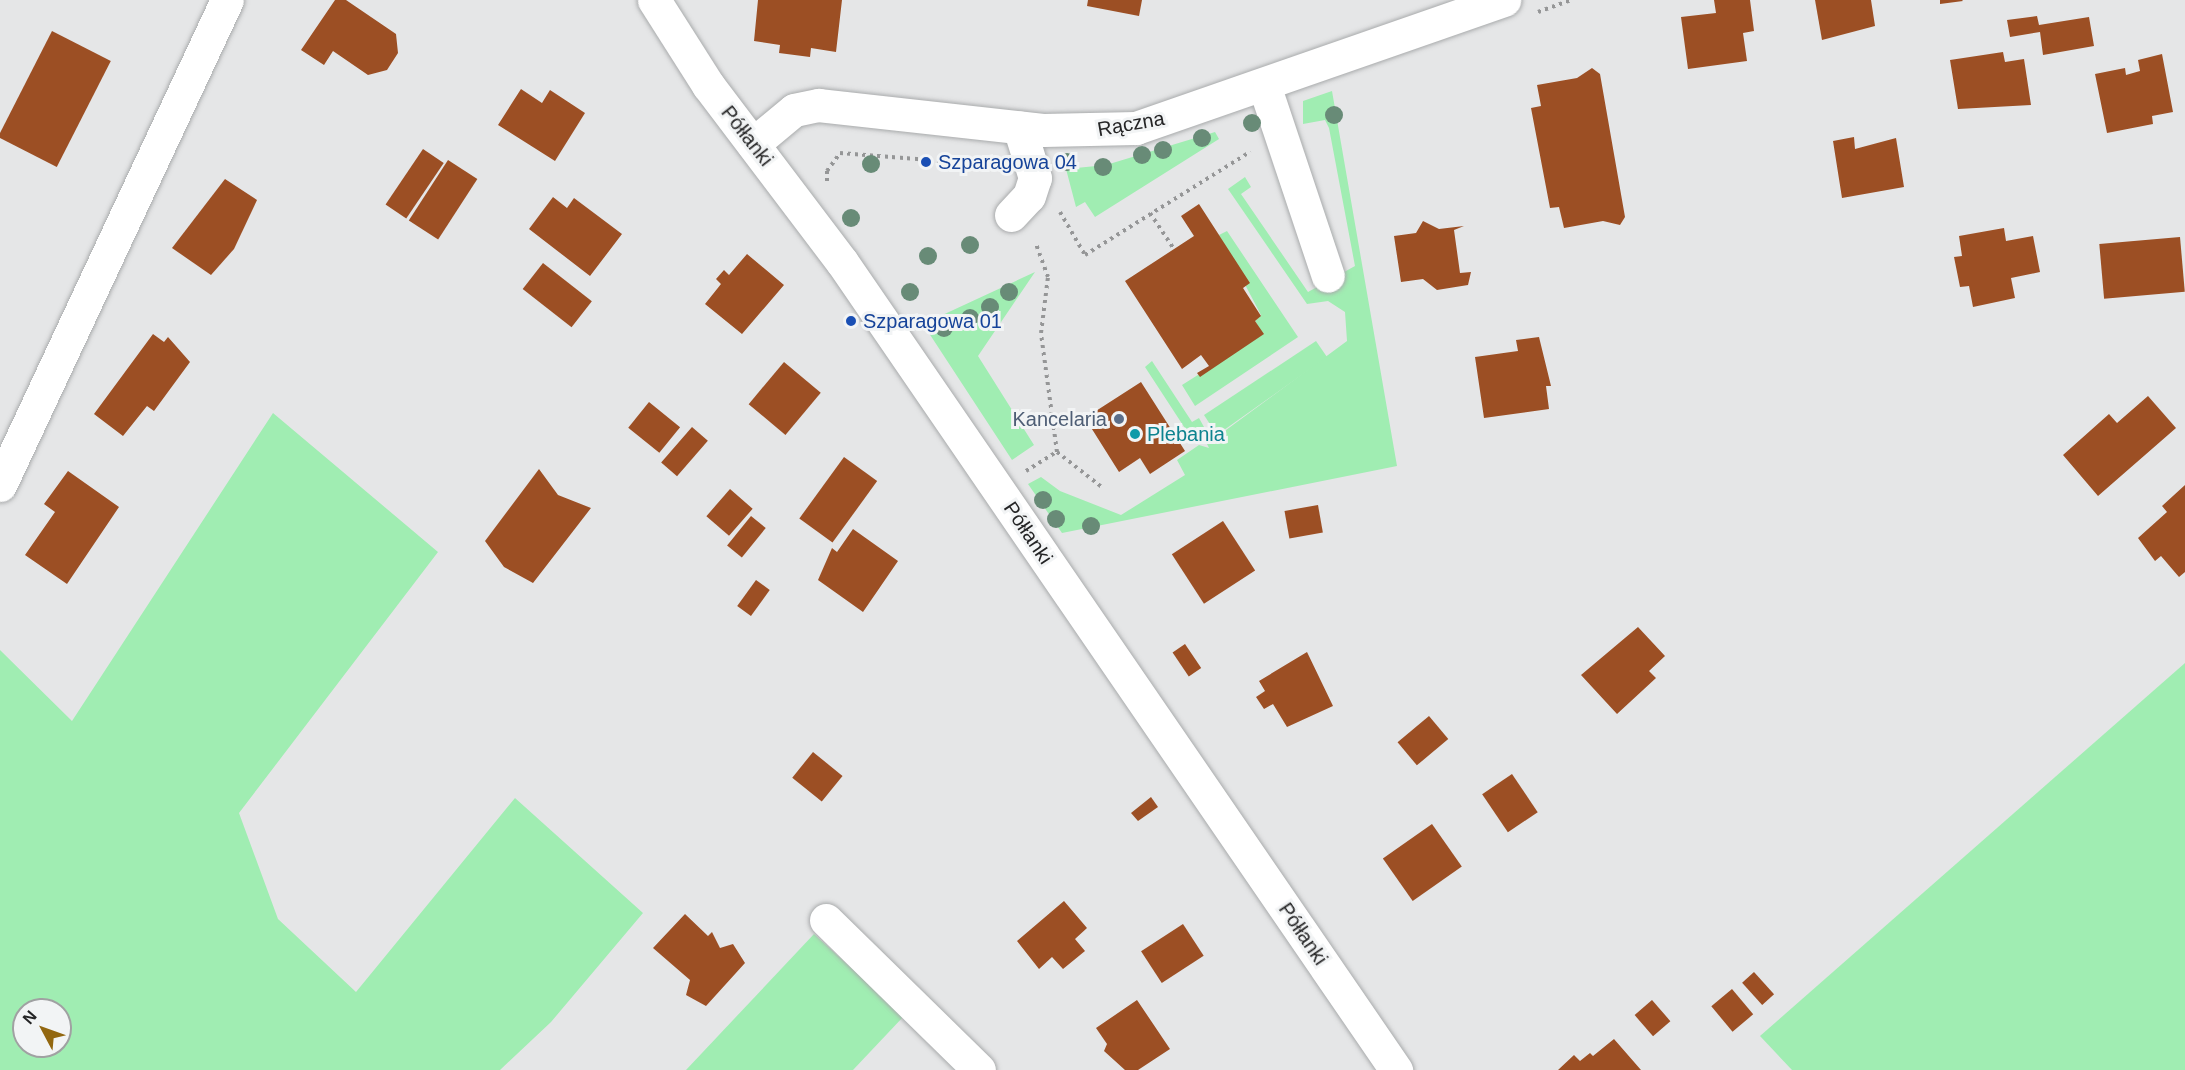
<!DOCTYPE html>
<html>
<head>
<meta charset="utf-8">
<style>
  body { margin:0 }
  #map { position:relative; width:2185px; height:1070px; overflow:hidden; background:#e5e6e7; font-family:Helvetica,sans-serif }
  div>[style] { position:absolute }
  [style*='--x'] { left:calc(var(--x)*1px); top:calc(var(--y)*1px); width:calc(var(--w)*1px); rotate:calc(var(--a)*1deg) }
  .green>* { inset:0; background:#a0edb2 }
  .building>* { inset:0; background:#9c4f24; transform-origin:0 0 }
  .path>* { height:4px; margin-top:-2px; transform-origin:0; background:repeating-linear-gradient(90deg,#959697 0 3px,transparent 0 7.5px) }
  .roads { filter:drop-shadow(0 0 2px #a9abac) drop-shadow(0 0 2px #a9abac) }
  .minor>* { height:33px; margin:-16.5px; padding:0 16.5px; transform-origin:16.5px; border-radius:16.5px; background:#fff }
  .trees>* { width:18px; height:18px; margin:-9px; border-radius:50%; background:#688b77 }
  .dots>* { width:16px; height:16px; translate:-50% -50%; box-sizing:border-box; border:3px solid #f2f4f5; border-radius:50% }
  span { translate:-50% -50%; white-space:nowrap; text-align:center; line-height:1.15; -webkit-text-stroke:6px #f2f4f5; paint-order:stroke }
  .street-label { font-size:20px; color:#242425 }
  .transit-label { font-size:20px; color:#164399 }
  .left { translate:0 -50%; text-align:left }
  .service-label { font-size:20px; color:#4e5e75 }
  .right { translate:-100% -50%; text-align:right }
  .culture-label { font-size:20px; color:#0d838f }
  .north { position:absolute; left:12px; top:998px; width:60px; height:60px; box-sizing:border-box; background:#f2f4f5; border:2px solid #a0a1a2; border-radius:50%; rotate:311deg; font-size:16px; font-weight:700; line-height:24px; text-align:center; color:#242425 }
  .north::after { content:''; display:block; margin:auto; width:21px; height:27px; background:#926710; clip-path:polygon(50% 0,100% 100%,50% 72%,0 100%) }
</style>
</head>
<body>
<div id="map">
  <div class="green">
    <i style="clip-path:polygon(1332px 91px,1397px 466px,1062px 533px,1028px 484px,1041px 477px,1060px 491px,1121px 515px,1185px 475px,1177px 460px,1199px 445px,1209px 448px,1207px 444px,1347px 341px,1345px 312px,1328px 301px,1307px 304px,1228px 189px,1245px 177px,1251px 187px,1241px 194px,1308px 292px,1355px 266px,1329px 128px,1325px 120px,1303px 124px,1303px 101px)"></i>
    <i style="clip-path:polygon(1215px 132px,1219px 139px,1095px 217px,1085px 202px,1076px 207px,1066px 169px,1106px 165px)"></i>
    <i style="clip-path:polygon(1227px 231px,1298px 337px,1195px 406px,1182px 385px,1263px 334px,1255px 321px,1261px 315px,1219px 235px)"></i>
    <i style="clip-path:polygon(1035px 272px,978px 356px,1034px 445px,1012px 460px,923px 324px)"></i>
    <i style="clip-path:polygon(1316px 341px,1327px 357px,1217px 435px,1204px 415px)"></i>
    <i style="clip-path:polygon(1152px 361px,1192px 422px,1199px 418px,1204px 427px,1190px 436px,1145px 367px)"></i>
    <i style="clip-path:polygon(evenodd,273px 413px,438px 552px,239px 813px,278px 919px,356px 992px,515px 798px,643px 913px,551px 1022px,500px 1070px,0 1070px,0 650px,72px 721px,273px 413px,24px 1010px,60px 1010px,60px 1046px,24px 1046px,24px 1010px)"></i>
    <i style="clip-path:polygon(2185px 663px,2185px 1070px,1792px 1070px,1760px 1036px)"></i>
    <i style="clip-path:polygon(814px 934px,904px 1016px,853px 1070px,686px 1070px)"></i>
  </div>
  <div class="building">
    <i style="clip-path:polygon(335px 0,346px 0,396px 34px,398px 53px,387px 70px,368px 75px,333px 51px,324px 65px,301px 50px)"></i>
    <i style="clip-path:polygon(758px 0,842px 0,836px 52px,811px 48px,810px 57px,779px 53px,780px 45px,754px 41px)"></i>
    <i style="clip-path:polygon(1088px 0,1142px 0,1139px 16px,1087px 6px)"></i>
    <i style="clip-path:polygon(1714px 0,1750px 0,1754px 31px,1743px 33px,1747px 61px,1688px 69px,1681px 17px,1716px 13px)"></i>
    <i style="clip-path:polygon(1815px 0,1871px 0,1875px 26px,1822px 40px)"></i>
    <i style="clip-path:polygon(1940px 0,1962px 0,1963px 1px,1940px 4px)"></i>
    <i style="clip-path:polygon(2037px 16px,2039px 25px,2089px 17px,2094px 46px,2043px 55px,2040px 32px,2010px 37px,2007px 20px)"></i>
    <i style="left:52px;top:31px;width:66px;height:119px;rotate:27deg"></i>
    <i style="clip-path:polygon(2003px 52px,2005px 62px,2024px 59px,2031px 105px,1958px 109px,1950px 60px)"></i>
    <i style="clip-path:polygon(2162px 54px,2173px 112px,2152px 116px,2153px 124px,2107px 133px,2095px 74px,2125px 68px,2126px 75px,2140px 71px,2138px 60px)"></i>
    <i style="clip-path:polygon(1592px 68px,1600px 74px,1625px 217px,1620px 225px,1603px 221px,1564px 228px,1559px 207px,1550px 208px,1531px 108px,1541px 106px,1537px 85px,1577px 78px)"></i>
    <i style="clip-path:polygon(521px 89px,542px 103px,550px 90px,585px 113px,555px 161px,498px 125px)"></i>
    <i style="clip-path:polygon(1854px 137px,1855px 149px,1896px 138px,1904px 187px,1842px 198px,1833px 141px)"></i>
    <i style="left:423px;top:149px;width:25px;height:67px;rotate:34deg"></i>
    <i style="left:448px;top:160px;width:35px;height:72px;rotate:33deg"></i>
    <i style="clip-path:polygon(225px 179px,257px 200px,234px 249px,211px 275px,172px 248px)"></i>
    <i style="clip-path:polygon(553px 197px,567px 208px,574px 198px,622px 234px,590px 276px,529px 229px)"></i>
    <i style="clip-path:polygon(1199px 204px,1250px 283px,1243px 288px,1261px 316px,1255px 321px,1264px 334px,1200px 377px,1197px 373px,1209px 366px,1201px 355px,1182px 369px,1125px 281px,1194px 236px,1181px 216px)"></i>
    <i style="clip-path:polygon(1423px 221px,1439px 229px,1464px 226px,1454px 230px,1460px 273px,1471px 272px,1468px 285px,1437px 290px,1423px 279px,1401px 282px,1394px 236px,1416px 233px)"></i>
    <i style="clip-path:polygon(2004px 228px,2006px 241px,2033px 236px,2040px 272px,2011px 278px,2015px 298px,1973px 307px,1969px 286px,1960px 287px,1954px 257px,1962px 256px,1959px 236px)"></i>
    <i style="left:2180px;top:237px;width:55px;height:81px;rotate:85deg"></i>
    <i style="clip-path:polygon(747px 254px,784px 285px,742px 334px,705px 304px,721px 284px,716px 279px,724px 270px,729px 275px)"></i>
    <i style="left:543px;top:263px;width:62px;height:33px;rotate:38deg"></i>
    <i style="clip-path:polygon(153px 334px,164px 342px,168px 337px,190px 362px,154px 411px,147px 406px,123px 436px,94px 414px)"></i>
    <i style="clip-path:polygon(1539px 337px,1551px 386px,1546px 386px,1549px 409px,1484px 418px,1475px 357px,1518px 351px,1516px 340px)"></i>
    <i style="left:784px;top:362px;width:48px;height:55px;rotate:40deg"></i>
    <i style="clip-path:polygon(1141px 382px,1185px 451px,1150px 474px,1140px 458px,1119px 472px,1085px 418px)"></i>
    <i style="clip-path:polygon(2148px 396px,2176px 428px,2098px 496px,2063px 455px,2109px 414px,2117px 423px)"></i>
    <i style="left:649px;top:402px;width:40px;height:33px;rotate:39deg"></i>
    <i style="left:692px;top:427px;width:21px;height:47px;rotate:41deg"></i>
    <i style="left:844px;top:457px;width:41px;height:76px;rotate:36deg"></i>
    <i style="clip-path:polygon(539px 469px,558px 495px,591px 508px,533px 583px,504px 567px,485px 541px)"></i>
    <i style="clip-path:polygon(68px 471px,119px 507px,67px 584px,25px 555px,55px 512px,44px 504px)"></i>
    <i style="clip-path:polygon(2185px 485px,2185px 572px,2179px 577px,2161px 556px,2155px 561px,2138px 538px,2167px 512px,2162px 506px)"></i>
    <i style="left:730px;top:489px;width:30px;height:36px;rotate:41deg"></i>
    <i style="left:1318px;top:505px;width:28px;height:34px;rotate:80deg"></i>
    <i style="left:751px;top:516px;width:19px;height:38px;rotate:39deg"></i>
    <i style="left:1223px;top:521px;width:59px;height:61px;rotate:57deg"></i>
    <i style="clip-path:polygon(853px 529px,898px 561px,863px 612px,818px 580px,832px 548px,837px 552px)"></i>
    <i style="left:756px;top:580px;width:17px;height:32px;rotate:36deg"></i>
    <i style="clip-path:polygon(1638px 627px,1665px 656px,1649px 671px,1656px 678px,1617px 714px,1581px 675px)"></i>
    <i style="left:1185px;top:644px;width:29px;height:15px;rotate:56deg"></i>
    <i style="clip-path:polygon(1307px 652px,1333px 706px,1287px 727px,1273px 704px,1264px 709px,1256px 697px,1265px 691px,1259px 681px)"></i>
    <i style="left:1429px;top:716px;width:30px;height:41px;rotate:50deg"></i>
    <i style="left:813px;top:752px;width:38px;height:33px;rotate:39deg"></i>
    <i style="left:1512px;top:774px;width:46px;height:36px;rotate:56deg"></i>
    <i style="clip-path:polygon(1151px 797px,1158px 807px,1138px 821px,1131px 813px)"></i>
    <i style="left:1432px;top:824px;width:52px;height:60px;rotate:55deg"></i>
    <i style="clip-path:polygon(1064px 901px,1087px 928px,1075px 939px,1085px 951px,1063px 969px,1052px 957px,1039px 969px,1017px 941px)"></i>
    <i style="clip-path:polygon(685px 914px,708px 936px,712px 932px,720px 948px,733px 944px,745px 963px,706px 1006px,686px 995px,690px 980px,653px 948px)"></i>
    <i style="left:1183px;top:924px;width:38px;height:50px;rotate:57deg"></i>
    <i style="left:1754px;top:972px;width:30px;height:16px;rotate:48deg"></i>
    <i style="left:1732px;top:989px;width:33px;height:27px;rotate:50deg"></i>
    <i style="clip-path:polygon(1137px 1000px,1170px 1049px,1138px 1070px,1125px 1070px,1104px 1051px,1107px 1044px,1096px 1028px)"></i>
    <i style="left:1652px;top:1000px;width:28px;height:23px;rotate:49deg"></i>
    <i style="clip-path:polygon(1614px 1039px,1641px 1070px,1558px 1070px,1574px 1055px,1580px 1061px,1590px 1053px,1593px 1056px)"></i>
  </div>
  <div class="path">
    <i style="--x:1538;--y:12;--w:35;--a:-20"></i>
    <i style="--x:827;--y:181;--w:10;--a:-90"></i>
    <i style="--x:827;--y:171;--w:22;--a:-54"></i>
    <i style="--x:840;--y:153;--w:154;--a:4.5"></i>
    <i style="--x:1060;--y:212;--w:50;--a:59.8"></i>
    <i style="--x:1085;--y:255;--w:195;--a:-32"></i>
    <i style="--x:1150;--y:213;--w:43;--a:56.3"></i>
    <i style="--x:1057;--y:452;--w:58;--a:38"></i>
    <i style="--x:1026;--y:471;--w:36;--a:-32"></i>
    <i style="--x:1057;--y:452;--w:120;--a:-97.7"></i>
    <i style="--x:1041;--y:333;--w:56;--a:-82.9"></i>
    <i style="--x:1048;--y:277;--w:37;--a:-110"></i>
  </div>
  <div class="roads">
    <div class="minor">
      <i style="--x:654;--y:0;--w:101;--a:57.6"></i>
      <i style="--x:708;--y:85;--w:222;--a:52.9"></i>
      <i style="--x:842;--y:262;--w:980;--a:55.56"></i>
      <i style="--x:1264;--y:85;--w:201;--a:71.5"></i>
      <i style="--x:753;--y:144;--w:53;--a:-39.7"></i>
      <i style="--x:794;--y:110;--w:25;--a:-12"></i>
      <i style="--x:818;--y:105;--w:226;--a:6.3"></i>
      <i style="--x:1043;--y:130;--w:93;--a:-1.2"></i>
      <i style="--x:1136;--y:128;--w:390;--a:-19.2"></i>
      <i style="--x:1011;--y:215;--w:26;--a:-47"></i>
      <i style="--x:1029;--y:196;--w:19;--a:-72"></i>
      <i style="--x:1035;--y:178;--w:53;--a:-107.4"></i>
      <i style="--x:0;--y:485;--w:535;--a:-64.92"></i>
      <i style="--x:826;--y:920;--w:214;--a:44.4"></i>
    </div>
  </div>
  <div class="trees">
    <i style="left:1334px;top:115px"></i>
    <i style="left:1252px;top:123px"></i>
    <i style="left:1202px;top:138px"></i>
    <i style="left:1163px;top:150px"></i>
    <i style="left:1142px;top:155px"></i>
    <i style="left:1067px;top:162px"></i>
    <i style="left:871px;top:164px"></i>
    <i style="left:1103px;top:167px"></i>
    <i style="left:851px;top:218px"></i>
    <i style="left:970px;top:245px"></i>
    <i style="left:928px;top:256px"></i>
    <i style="left:910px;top:292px"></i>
    <i style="left:1009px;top:292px"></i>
    <i style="left:990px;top:307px"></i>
    <i style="left:970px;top:318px"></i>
    <i style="left:944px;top:328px"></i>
    <i style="left:1043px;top:500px"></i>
    <i style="left:1056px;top:519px"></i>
    <i style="left:1091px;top:526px"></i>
  </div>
  <div class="dots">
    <i style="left:926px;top:162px;background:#1a4fb4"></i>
    <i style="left:851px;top:321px;background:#1a4fb4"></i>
    <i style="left:1119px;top:419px;background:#5c6f8a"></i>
    <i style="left:1135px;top:434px;background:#0f9aa8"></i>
  </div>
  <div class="street-label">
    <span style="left:1131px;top:124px;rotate:-10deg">Rączna</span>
    <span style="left:747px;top:136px;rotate:52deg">Półłanki</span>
    <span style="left:1028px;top:533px;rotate:56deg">Półłanki</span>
    <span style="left:1303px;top:934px;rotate:56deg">Półłanki</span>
  </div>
  <div class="transit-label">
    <span class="left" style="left:938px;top:162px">Szparagowa 04</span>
    <span class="left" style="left:863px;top:321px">Szparagowa 01</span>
  </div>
  <div class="service-label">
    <span class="right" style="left:1107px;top:419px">Kancelaria</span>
  </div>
  <div class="culture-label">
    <span class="left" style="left:1147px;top:434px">Plebania</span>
  </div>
  <div class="north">N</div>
</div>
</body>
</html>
